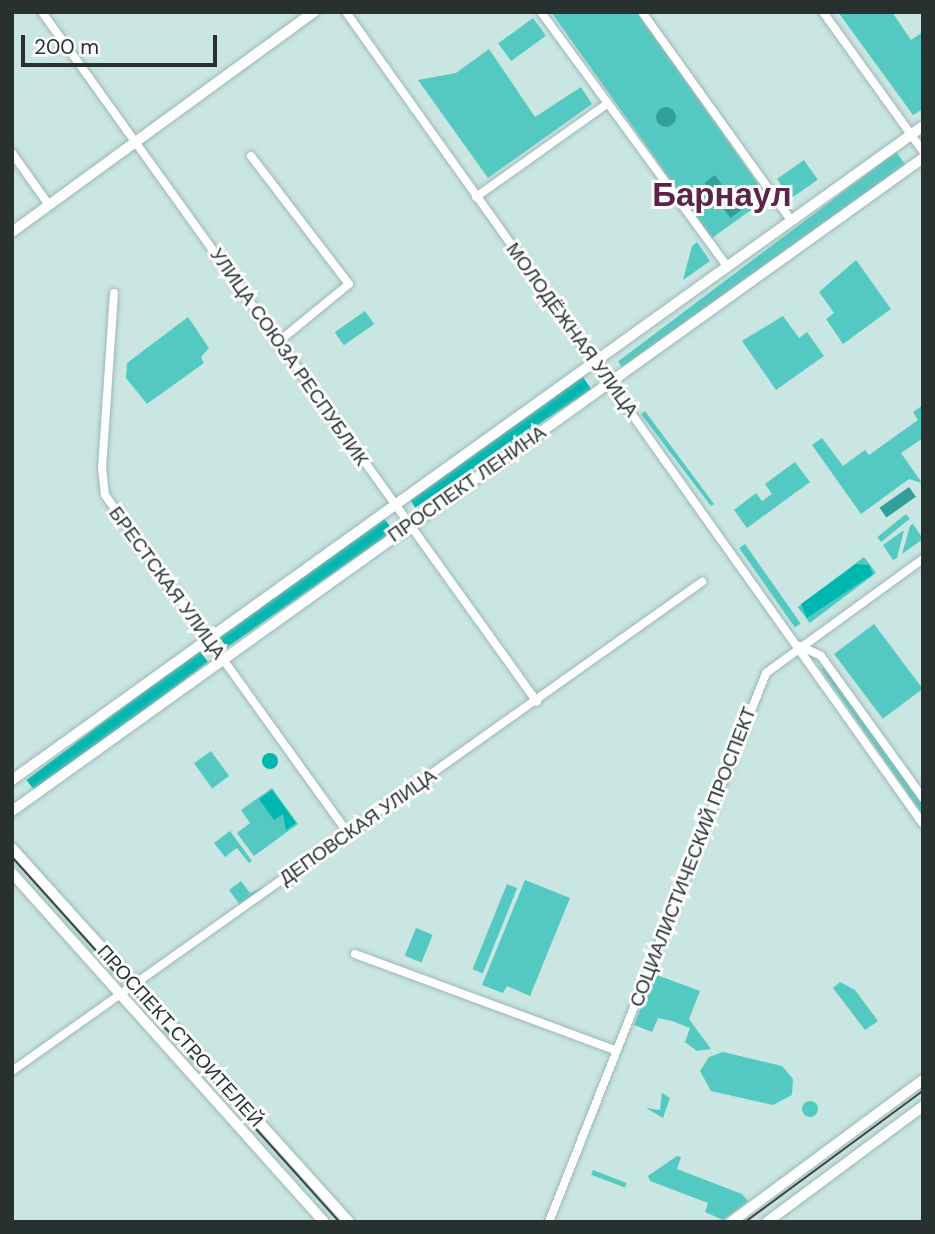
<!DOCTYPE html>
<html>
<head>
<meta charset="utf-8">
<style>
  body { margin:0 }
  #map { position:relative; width:935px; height:1234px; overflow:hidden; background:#cae6e3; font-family:"DM Sans",sans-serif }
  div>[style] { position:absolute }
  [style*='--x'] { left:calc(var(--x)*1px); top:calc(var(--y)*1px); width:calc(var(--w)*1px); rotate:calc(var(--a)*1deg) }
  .green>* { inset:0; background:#53c9c2; transform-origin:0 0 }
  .round { border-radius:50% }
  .forest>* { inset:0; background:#00b7b0; transform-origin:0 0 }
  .water>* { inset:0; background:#319f9a; transform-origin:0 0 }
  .roads { filter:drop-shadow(0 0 2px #9db7b5) drop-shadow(0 0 2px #9db7b5) }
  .minor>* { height:8px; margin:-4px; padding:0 4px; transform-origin:4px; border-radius:4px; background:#fff }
  .major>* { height:10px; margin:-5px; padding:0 5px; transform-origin:5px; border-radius:5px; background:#fff }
  .tram>* { height:2px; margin:-1px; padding:0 1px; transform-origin:1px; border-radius:1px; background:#3c4947 }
  span { translate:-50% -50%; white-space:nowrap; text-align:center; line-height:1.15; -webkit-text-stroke:6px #fff; paint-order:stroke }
  .street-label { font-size:19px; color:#263130 }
  .town-label { font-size:33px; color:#5b224b; font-weight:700 }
  .frame { position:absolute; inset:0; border:14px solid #263130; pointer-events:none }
  .scale { position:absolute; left:21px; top:35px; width:196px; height:32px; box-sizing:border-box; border:4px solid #263130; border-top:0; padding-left:9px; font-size:21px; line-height:24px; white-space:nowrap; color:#263130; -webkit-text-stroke:5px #fff; paint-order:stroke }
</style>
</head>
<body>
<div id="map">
  <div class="green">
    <i style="clip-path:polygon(551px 12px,637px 12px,768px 198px,712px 238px)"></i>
    <i style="clip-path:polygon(838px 12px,892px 12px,911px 40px,923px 32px,923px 109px,913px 115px)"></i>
    <i style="left:533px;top:18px;width:22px;height:43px;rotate:54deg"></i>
    <i style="clip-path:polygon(489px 49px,535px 117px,581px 87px,592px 104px,488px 178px,418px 80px,456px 73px)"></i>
    <i style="left:896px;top:152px;width:15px;height:348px;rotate:53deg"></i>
    <i style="left:804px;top:160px;width:24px;height:33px;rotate:55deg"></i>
    <i style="clip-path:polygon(697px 242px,710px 261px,683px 280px,692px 246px)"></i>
    <i style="clip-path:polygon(856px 260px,891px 309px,843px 344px,826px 319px,834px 313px,819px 292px)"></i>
    <i style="left:365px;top:311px;width:16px;height:37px;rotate:55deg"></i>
    <i style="clip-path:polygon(783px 316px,799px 338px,807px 332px,824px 356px,776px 390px,742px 341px)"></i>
    <i style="clip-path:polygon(188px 317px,209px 348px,201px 357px,204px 363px,147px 404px,126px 378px,127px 363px)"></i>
    <i style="clip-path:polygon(923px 405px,923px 438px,901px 453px,922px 483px,909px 479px,861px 514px,812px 445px,822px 438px,843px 466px,865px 450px,869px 455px,918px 420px,913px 412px)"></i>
    <i style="clip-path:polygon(645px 411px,714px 504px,711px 506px,641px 414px)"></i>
    <i style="clip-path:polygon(795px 462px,810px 482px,747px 528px,734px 510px,756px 493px,762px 501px,772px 494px,765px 484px)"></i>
    <i style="left:906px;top:514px;width:6px;height:37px;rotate:51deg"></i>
    <i style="clip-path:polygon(913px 524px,923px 539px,902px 554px,910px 526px)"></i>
    <i style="clip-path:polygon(904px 530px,897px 558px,893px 560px,883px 545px)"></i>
    <i style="left:745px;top:544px;width:97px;height:7px;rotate:55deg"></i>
    <i style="left:864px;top:557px;width:20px;height:83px;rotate:53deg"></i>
    <i style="left:874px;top:624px;width:81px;height:50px;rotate:53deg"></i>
    <i style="clip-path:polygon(825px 666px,923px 805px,923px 815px,821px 669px)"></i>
    <i style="left:211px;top:751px;width:31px;height:21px;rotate:54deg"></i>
    <i style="clip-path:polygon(272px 788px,298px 824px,254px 856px,237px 833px,250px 823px,241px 810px)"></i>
    <i style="clip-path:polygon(230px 831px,252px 861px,249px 863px,237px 848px,225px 857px,214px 843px)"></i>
    <i style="clip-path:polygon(525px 880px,570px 898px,530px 996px,507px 986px,503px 993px,482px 985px)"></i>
    <i style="clip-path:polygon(241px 881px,250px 893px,262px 888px,240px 905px,229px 890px)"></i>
    <i style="left:507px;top:884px;width:11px;height:92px;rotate:22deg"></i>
    <i style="left:416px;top:928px;width:18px;height:30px;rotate:22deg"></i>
    <i style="clip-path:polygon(654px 974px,700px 991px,689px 1019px,711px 1049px,697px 1051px,685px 1042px,690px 1028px,672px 1021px,658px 1018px,652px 1032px,634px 1025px)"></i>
    <i style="clip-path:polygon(840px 982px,855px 990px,878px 1021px,865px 1030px,833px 988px)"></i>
    <i style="clip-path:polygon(723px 1052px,782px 1066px,793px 1079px,792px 1095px,773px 1105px,711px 1091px,700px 1071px,709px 1057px)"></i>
    <i style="clip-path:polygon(662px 1093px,670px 1098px,663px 1118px,646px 1108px,660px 1110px)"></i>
    <i class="round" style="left:802px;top:1101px;width:16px;height:16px"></i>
    <i style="clip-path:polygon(677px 1156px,681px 1157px,677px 1169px,742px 1194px,748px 1201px,723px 1220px,705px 1212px,708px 1203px,650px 1181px,648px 1176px)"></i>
    <i style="left:593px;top:1170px;width:36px;height:5px;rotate:21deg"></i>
  </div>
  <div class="forest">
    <i style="left:581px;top:374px;width:18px;height:212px;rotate:56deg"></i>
    <i style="left:384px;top:518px;width:16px;height:203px;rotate:55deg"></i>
    <i style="clip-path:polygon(856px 564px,869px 565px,873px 574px,807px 618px,801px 604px)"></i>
    <i style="left:199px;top:650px;width:15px;height:216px;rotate:53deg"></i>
    <i class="round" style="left:262px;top:753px;width:16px;height:16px"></i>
    <i style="clip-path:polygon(272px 790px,296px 823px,286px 830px,283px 814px,274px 820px,259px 799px)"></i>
  </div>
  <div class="water">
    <i class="round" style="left:656px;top:107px;width:20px;height:20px"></i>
    <i style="left:715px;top:175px;width:44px;height:13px;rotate:54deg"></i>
    <i style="left:909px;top:487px;width:12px;height:36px;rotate:55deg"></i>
  </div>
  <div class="roads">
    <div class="minor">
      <i style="--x:42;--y:12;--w:849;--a:54.34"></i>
      <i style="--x:346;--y:12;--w:996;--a:54.6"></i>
      <i style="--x:541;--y:12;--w:315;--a:53.8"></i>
      <i style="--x:642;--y:12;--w:256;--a:54.4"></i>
      <i style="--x:823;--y:12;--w:171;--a:54.3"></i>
      <i style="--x:12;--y:153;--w:64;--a:54.6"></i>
      <i style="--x:251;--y:156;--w:161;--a:52.6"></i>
      <i style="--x:349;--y:284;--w:93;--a:140.7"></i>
      <i style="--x:476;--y:197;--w:161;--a:-35.4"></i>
      <i style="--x:114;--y:293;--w:174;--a:93.9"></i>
      <i style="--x:102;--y:467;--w:28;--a:84"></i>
      <i style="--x:105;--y:495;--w:418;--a:54.3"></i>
      <i style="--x:800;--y:646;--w:23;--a:25"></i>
      <i style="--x:821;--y:656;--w:175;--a:54.3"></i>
      <i style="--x:355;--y:954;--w:279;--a:20.3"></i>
      <i style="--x:12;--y:1071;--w:846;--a:-35.33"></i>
      <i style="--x:549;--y:1222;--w:590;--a:-68.43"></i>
      <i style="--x:766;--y:673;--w:194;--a:-36"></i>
    </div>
    <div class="major">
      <i style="--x:12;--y:232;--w:374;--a:-36.1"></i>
      <i style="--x:12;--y:780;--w:1121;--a:-35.67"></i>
      <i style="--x:12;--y:811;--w:1121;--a:-35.63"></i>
      <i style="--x:12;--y:848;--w:503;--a:47.98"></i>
      <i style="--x:12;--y:873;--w:468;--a:48.2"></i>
      <i style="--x:731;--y:1222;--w:239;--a:-36.5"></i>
      <i style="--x:767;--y:1222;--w:194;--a:-36.6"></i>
    </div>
  </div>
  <div class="tram">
    <i style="--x:12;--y:857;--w:490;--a:48.1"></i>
    <i style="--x:745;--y:1222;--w:221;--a:-36.4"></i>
  </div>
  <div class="street-label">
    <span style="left:572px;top:330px;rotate:54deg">МОЛОДЁЖНАЯ УЛИЦА</span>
    <span style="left:289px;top:357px;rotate:55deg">УЛИЦА СОЮЗА РЕСПУБЛИК</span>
    <span style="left:467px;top:484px;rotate:-35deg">ПРОСПЕКТ ЛЕНИНА</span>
    <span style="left:167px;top:583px;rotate:54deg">БРЕСТСКАЯ УЛИЦА</span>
    <span style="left:358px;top:827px;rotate:-35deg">ДЕПОВСКАЯ УЛИЦА</span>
    <span style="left:693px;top:857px;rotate:-69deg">СОЦИАЛИСТИЧЕСКИЙ ПРОСПЕКТ</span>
    <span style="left:180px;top:1036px;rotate:48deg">ПРОСПЕКТ СТРОИТЕЛЕЙ</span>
  </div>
  <div class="town-label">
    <span style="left:722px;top:195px">Барнаул</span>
  </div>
  <div class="frame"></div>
  <div class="scale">200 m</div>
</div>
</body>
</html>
